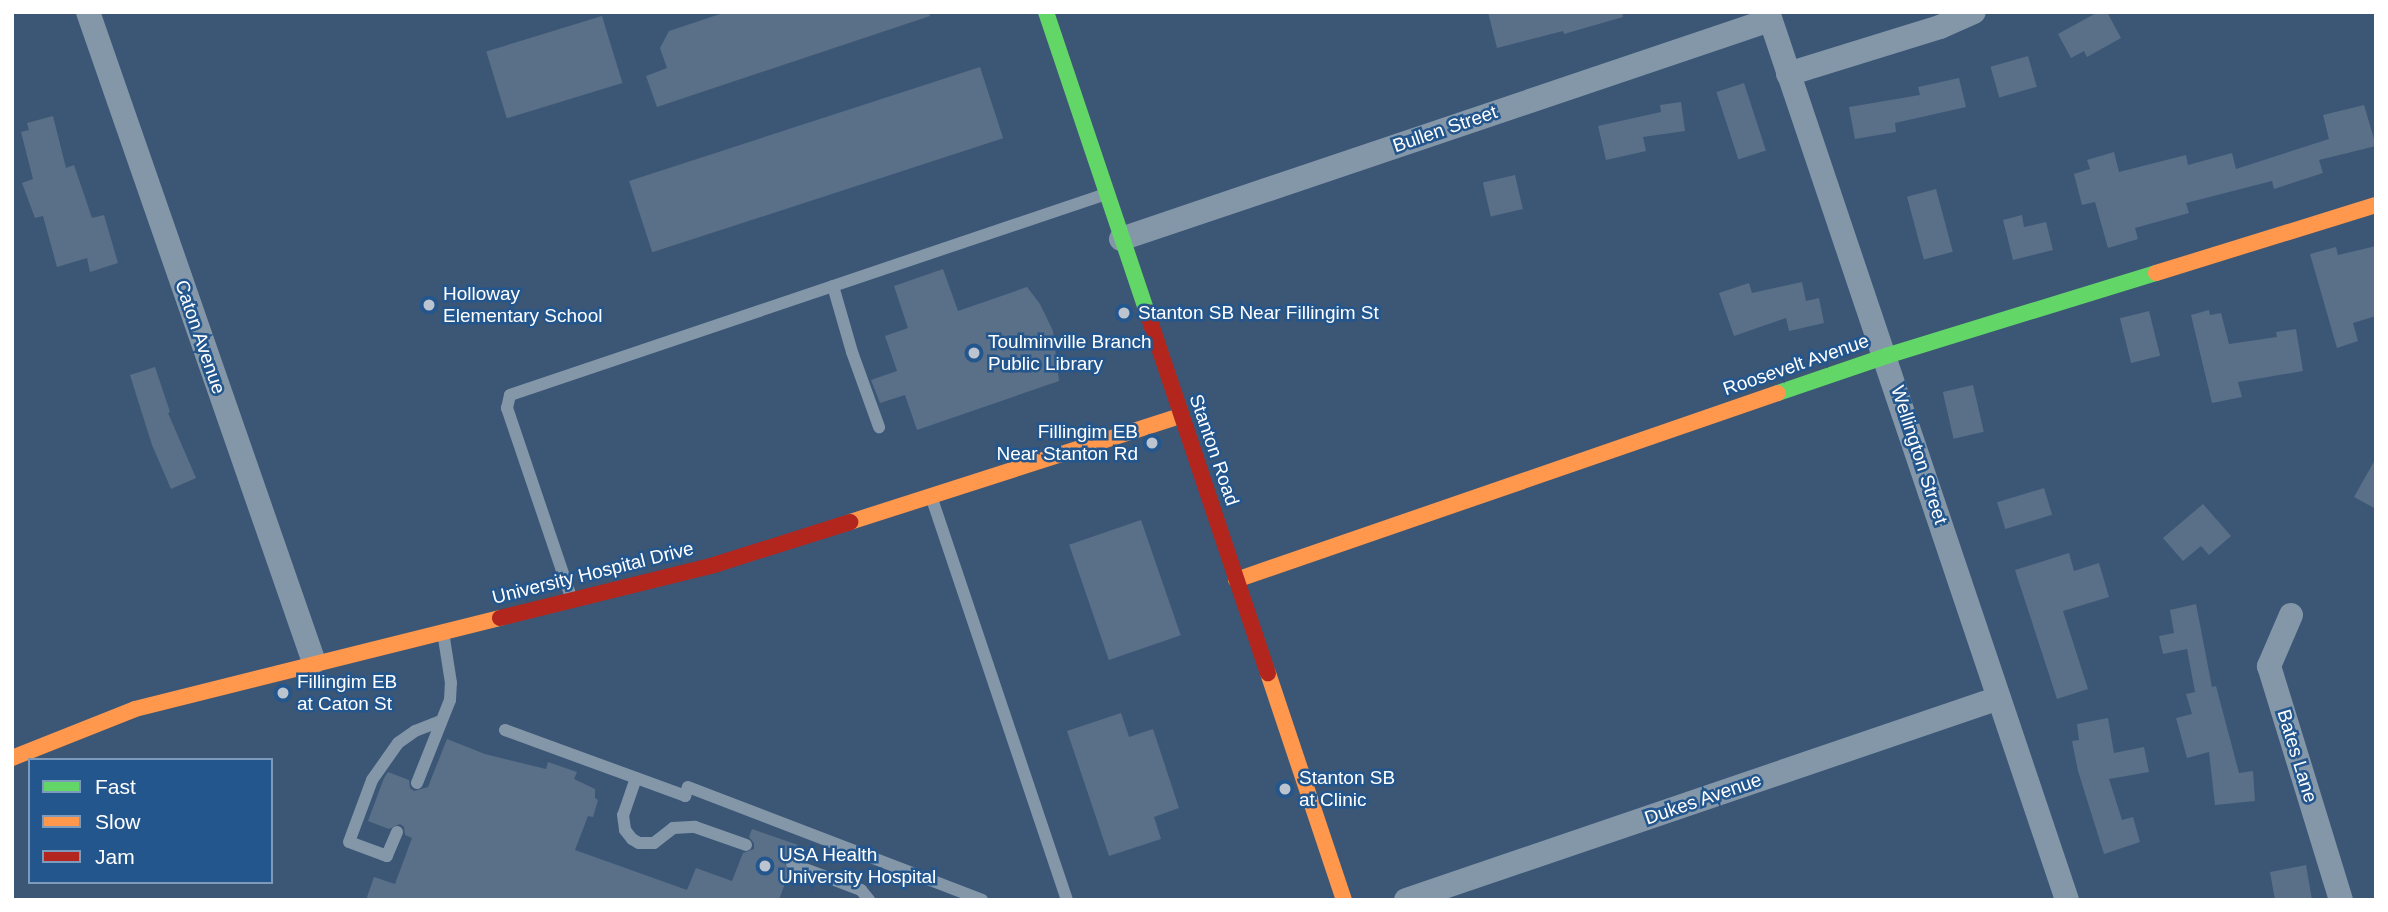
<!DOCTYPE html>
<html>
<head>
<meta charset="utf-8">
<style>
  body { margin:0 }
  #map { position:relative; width:2388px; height:912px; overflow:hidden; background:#3c5776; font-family:Helvetica,sans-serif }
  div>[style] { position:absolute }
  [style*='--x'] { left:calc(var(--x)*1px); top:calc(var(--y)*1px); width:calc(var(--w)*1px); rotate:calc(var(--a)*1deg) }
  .building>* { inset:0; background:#5a6f88; transform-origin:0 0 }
  .lane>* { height:12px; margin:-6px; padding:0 6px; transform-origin:6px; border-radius:6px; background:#8497a9 }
  .street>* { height:24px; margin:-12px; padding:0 12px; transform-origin:12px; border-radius:12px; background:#8497a9 }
  .fast>* { height:16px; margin:-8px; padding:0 8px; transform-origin:8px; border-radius:8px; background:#63d668 }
  .slow>* { height:16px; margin:-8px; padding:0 8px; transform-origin:8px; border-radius:8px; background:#ff974d }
  .jam>* { height:16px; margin:-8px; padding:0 8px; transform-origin:8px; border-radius:8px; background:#b3261e }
  .dots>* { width:19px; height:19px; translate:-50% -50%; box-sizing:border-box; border:4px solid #24568e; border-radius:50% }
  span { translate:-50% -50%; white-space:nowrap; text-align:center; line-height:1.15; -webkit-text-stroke:5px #24568e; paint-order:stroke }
  .street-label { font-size:19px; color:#fff }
  .poi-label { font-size:19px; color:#fff }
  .left { translate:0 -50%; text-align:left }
  .right { translate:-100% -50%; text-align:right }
  .frame { position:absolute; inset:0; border:14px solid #fff; pointer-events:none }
  .legend { position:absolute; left:28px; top:758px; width:245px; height:126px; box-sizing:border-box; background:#24568e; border:2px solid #7c9abb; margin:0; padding:9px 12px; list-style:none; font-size:21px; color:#fff }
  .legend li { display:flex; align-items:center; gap:14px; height:35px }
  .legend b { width:35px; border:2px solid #7c9abb }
</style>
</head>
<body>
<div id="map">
  <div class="building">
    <i style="clip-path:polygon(726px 12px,929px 12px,930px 16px,657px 107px,646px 76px,667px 68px,660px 48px,669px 31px)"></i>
    <i style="clip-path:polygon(1488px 12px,1622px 12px,1623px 17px,1564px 34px,1563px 31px,1497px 48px)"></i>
    <i style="clip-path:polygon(2098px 12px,2107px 12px,2121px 38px,2087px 57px,2084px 51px,2071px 58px,2058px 34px)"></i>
    <i style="left:602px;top:16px;width:70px;height:121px;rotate:73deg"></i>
    <i style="left:2028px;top:56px;width:32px;height:39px;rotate:74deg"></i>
    <i style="left:980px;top:67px;width:75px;height:369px;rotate:72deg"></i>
    <i style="clip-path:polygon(1959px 78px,1966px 107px,1895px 123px,1896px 132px,1855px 139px,1849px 107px,1920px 95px,1918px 87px)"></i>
    <i style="left:1744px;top:83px;width:71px;height:29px;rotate:72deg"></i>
    <i style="clip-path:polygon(1681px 102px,1685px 131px,1643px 137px,1646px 151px,1606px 160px,1598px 126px,1661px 112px,1660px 105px)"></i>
    <i style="clip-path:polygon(2364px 105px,2376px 146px,2319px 160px,2323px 173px,2274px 189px,2272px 181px,2186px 203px,2189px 213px,2135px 228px,2138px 239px,2108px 248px,2095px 202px,2082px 205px,2074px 174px,2090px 169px,2087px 160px,2114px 152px,2119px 172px,2186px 155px,2188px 165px,2232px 153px,2236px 169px,2329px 139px,2323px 115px)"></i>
    <i style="clip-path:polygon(53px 116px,66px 168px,74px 165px,92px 218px,104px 215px,118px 263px,90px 272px,87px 258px,57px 267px,43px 216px,35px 218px,22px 183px,33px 179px,21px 132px,29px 130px,27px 123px)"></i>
    <i style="left:1515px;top:175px;width:35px;height:33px;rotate:77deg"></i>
    <i style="left:1936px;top:189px;width:65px;height:30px;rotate:75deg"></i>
    <i style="clip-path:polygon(2022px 215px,2024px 227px,2046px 222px,2053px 250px,2013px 260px,2003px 220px)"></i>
    <i style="clip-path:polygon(2376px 246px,2376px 316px,2353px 323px,2358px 341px,2337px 348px,2310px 254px,2336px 247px,2338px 255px)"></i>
    <i style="clip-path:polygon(943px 269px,958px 311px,1027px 287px,1040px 304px,1053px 331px,1059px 381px,917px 430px,905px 395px,880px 403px,871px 380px,897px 371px,885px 336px,908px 328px,894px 286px)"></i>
    <i style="clip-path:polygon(1802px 282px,1806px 301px,1819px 298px,1824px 323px,1789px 331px,1786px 318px,1734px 336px,1719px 293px,1749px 283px,1752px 293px)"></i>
    <i style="clip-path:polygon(2209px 310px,2210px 315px,2221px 313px,2229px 344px,2277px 337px,2276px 332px,2296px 329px,2303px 371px,2238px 382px,2242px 397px,2212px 403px,2191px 315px)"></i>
    <i style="left:2149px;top:311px;width:46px;height:30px;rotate:76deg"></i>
    <i style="clip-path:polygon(155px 367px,170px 412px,168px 413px,196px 478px,171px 489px,152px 445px,130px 375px)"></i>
    <i style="left:1973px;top:385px;width:48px;height:31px;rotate:77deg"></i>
    <i style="clip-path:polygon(2376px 458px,2376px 509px,2354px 497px)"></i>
    <i style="left:2044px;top:488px;width:28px;height:49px;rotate:73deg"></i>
    <i style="clip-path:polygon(2203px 504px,2231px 536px,2209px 555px,2201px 546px,2183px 561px,2163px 538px)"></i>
    <i style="left:1141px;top:520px;width:122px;height:76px;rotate:71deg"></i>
    <i style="clip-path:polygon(2069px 553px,2074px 571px,2099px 563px,2109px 597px,2063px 611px,2088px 689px,2057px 699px,2015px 570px)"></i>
    <i style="clip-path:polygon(2196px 604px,2212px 687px,2216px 686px,2239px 773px,2253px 771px,2255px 801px,2215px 805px,2209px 752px,2187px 758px,2176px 718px,2192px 714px,2186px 694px,2195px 692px,2187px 649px,2163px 654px,2159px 636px,2174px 633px,2170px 610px)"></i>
    <i style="clip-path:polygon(1121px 713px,1129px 737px,1153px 729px,1179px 808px,1154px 817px,1161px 839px,1109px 856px,1067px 731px)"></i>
    <i style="clip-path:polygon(2108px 718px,2114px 753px,2144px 747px,2149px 772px,2109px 779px,2122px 820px,2133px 817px,2140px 842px,2104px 854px,2078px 771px,2072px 741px,2079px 740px,2077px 724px)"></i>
    <i style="clip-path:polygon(447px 739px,485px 754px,546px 769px,548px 762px,577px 772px,574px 779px,595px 789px,595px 798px,598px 800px,593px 817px,588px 816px,575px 850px,687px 890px,696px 868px,732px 881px,743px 853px,754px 849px,754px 843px,749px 837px,752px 829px,798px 845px,795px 856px,787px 857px,784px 862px,789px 872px,779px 900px,366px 900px,374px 877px,395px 884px,412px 838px,405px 835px,404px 827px,400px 824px,389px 829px,368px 821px,384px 778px,388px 772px,409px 780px,410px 788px,414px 791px,428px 787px)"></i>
    <i style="clip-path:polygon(2306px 865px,2312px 900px,2275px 900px,2270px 872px)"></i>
  </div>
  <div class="lane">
    <i style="--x:833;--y:286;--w:69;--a:73.9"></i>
    <i style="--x:852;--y:352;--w:80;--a:70.2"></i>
    <i style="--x:931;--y:496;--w:426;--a:71.4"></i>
    <i style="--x:572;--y:600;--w:203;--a:-108.7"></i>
    <i style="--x:507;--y:408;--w:13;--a:-77"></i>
    <i style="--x:510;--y:395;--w:629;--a:-18.64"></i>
    <i style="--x:505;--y:730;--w:192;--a:20.1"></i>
    <i style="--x:685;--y:796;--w:9;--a:-72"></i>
    <i style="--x:688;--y:787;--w:315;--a:21"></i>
    <i style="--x:636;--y:778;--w:39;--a:109"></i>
    <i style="--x:623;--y:815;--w:15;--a:82"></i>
    <i style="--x:625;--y:830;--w:11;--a:52"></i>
    <i style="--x:632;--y:839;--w:8;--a:30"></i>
    <i style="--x:639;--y:843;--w:15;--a:0"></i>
    <i style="--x:654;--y:843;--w:24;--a:-38"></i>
    <i style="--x:673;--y:828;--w:22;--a:-3"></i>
    <i style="--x:695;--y:827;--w:54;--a:19.4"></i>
    <i style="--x:417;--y:783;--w:89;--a:-68.3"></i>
    <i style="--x:450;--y:700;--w:17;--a:-87"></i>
    <i style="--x:451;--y:683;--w:52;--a:-98.9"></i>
    <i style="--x:397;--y:832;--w:26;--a:113"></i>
    <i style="--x:387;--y:856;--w:40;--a:-159.8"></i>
    <i style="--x:349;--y:842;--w:66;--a:-69.6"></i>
    <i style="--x:372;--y:780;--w:45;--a:-54.9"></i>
    <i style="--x:398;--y:743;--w:21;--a:-35"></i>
    <i style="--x:415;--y:731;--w:28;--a:-21"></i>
    <i style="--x:792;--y:864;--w:74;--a:20.6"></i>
    <i style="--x:861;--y:890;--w:13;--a:51"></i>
  </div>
  <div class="street">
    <i style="--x:88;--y:12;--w:688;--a:70.83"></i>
    <i style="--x:1768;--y:12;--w:937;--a:71.39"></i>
    <i style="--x:1788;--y:74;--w:159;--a:-17.2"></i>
    <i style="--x:1940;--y:27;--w:37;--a:-24"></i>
    <i style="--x:1121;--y:239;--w:685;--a:-18.65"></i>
    <i style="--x:2291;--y:615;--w:56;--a:113.3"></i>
    <i style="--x:2269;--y:666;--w:245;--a:72.9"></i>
    <i style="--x:1406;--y:900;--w:626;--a:-18.81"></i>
  </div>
  <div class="fast">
    <i style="--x:1046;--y:12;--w:317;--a:71.4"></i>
    <i style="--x:1778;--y:393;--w:114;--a:-18.9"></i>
    <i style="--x:1886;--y:356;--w:282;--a:-17.1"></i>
  </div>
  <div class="slow">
    <i style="--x:2156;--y:273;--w:230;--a:-17.2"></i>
    <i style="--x:850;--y:522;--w:348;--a:-17.8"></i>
    <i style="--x:1236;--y:580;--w:573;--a:-19.04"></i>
    <i style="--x:1268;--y:673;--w:239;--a:71.5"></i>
    <i style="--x:12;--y:758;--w:132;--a:-21.7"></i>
    <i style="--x:135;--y:709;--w:376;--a:-14"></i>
  </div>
  <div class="jam">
    <i style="--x:1147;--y:312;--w:381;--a:71.5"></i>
    <i style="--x:500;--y:618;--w:220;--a:-13.9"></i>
    <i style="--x:714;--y:565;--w:143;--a:-17.5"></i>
  </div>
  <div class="dots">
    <i style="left:429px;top:305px;background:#bbc4cf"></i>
    <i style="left:1124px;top:313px;background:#bbc4cf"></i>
    <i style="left:974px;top:353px;background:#bbc4cf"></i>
    <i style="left:1152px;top:443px;background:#bbc4cf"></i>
    <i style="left:283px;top:693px;background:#bbc4cf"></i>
    <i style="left:1285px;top:789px;background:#bbc4cf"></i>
    <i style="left:765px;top:866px;background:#bbc4cf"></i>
  </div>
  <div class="street-label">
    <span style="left:1445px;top:129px;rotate:-19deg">Bullen Street</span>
    <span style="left:200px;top:337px;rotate:71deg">Caton Avenue</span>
    <span style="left:1796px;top:365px;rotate:-19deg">Roosevelt Avenue</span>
    <span style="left:1214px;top:450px;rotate:71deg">Stanton Road</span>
    <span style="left:1919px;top:455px;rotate:72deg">Wellington Street</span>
    <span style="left:593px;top:573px;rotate:-14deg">University Hospital Drive</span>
    <span style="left:2297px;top:756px;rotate:73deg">Bates Lane</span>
    <span style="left:1703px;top:799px;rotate:-19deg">Dukes Avenue</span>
  </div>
  <div class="poi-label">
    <span class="left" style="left:443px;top:305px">Holloway<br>Elementary School</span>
    <span class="left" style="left:1138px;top:313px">Stanton SB Near Fillingim St</span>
    <span class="left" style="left:988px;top:353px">Toulminville Branch<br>Public Library</span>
    <span class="right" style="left:1138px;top:443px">Fillingim EB<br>Near Stanton Rd</span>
    <span class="left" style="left:297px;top:693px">Fillingim EB<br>at Caton St</span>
    <span class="left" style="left:1299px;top:789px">Stanton SB<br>at Clinic</span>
    <span class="left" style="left:779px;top:866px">USA Health<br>University Hospital</span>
  </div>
  <div class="frame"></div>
  <ul class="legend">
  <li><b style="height:9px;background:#63d668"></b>Fast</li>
  <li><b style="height:9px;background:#ff974d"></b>Slow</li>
  <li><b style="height:9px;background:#b3261e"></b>Jam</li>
  </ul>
</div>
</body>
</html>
